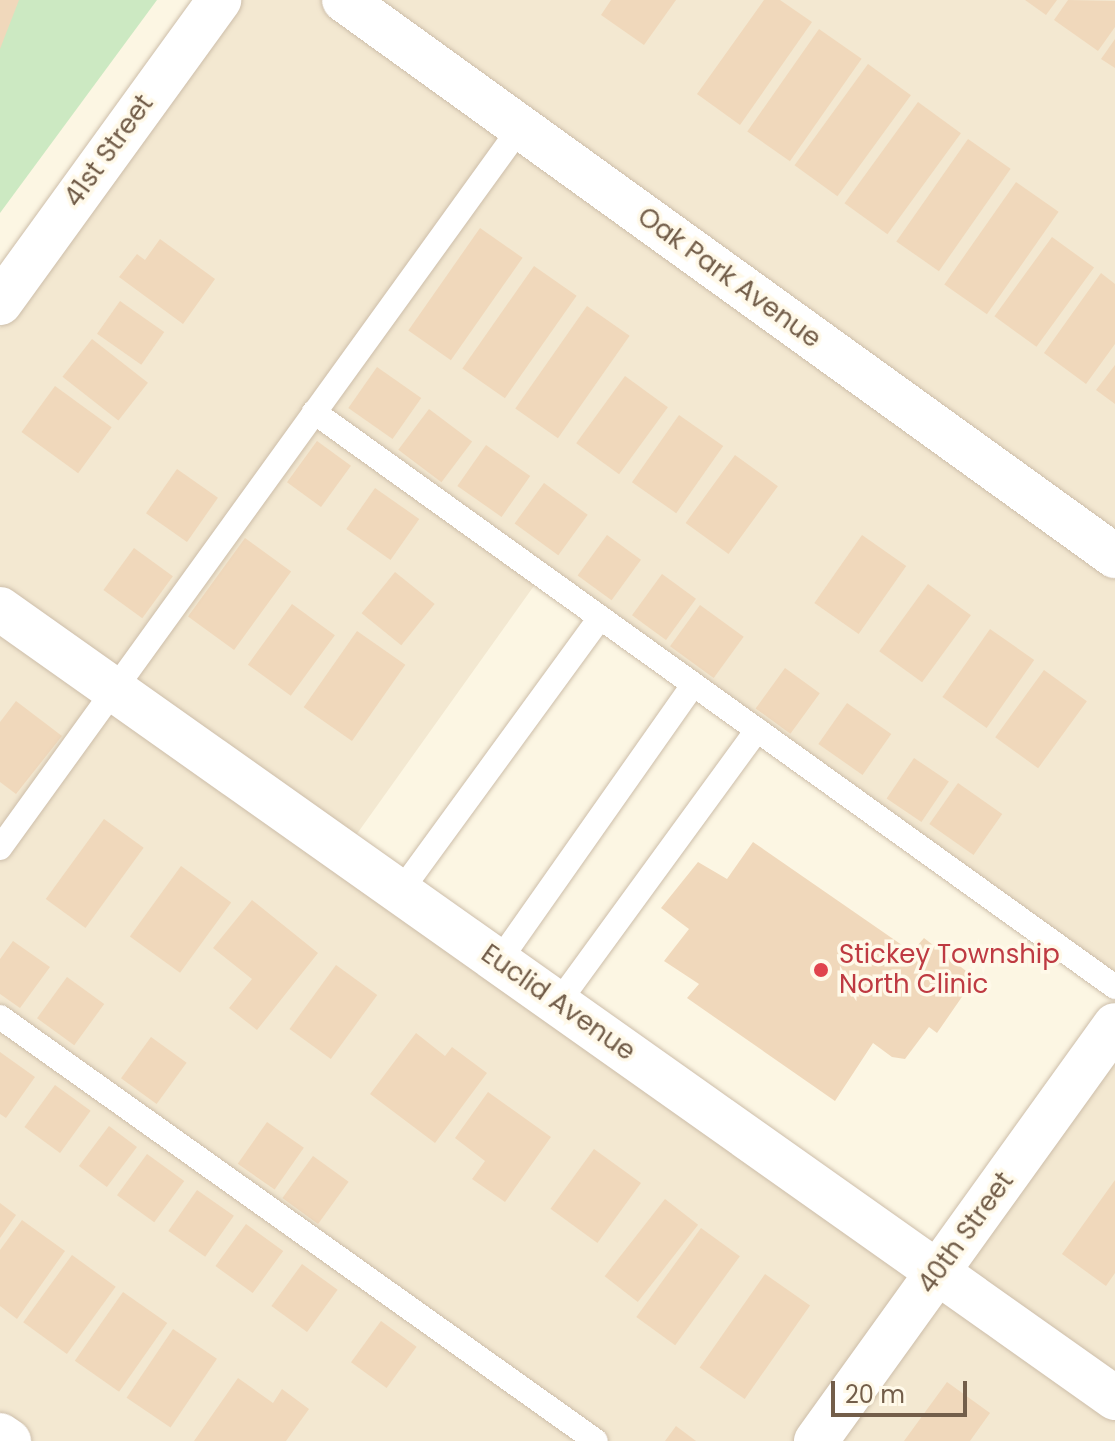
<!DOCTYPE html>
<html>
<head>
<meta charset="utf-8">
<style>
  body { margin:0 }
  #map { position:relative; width:1115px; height:1441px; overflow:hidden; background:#fcf6e3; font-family:Poppins,sans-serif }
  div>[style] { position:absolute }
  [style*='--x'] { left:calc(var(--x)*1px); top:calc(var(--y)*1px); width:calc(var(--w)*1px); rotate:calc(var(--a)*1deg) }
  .residential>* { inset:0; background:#f3e8d1 }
  .green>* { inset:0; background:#cce9c2 }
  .building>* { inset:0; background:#f0d8bb; transform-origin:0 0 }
  .roads { filter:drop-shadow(0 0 2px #cdbeaa) drop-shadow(0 0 2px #cdbeaa) }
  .lane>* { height:24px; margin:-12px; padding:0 12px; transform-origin:12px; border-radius:12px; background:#fff }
  .street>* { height:44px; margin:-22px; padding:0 22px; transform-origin:22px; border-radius:22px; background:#fff }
  .dots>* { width:22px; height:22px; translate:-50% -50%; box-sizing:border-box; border:4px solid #fff9e9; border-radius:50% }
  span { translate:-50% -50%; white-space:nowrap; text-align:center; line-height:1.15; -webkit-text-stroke:7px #fff9e9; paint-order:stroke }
  .street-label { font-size:26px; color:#735e4a }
  .health-label { font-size:26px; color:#be3a42 }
  .left { translate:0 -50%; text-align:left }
  .scale { position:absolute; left:831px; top:1381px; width:136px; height:36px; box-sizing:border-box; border:4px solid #735e4a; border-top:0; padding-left:10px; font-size:24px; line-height:28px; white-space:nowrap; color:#735e4a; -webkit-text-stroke:6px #fff9e9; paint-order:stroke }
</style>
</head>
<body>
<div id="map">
  <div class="residential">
    <i style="clip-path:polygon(237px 0,324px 0,1115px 567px,1115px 978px,546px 569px,349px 845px,946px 1270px,1115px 1038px,1115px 1441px,29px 1441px,0 1420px,0 328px)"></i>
    <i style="clip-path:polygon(360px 0,1115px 0,1115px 545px)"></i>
  </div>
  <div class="green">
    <i style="clip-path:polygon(0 0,157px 0,0 213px)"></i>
  </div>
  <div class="building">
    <i style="clip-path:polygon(0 0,19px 0,0 49px)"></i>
    <i style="clip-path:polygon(611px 0,676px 0,644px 45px,601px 15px)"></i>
    <i style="clip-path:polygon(764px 0,780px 0,812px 22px,740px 125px,697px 94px)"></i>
    <i style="clip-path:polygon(1025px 0,1057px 0,1046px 15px)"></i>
    <i style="clip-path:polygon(1068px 0,1115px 1px,1115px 27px,1098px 51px,1054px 20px)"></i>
    <i style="left:819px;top:29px;width:52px;height:125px;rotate:35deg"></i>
    <i style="clip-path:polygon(1115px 39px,1115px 68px,1101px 59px)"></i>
    <i style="left:868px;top:64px;width:53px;height:125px;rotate:36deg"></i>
    <i style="left:918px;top:102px;width:53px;height:125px;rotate:36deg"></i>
    <i style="left:968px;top:139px;width:52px;height:125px;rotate:35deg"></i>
    <i style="left:1016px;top:182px;width:52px;height:125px;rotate:35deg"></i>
    <i style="left:480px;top:228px;width:52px;height:125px;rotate:35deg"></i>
    <i style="left:1052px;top:237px;width:52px;height:98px;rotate:36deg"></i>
    <i style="clip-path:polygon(160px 239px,215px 279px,183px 324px,119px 277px,137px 254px,145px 260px)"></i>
    <i style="left:534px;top:266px;width:52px;height:125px;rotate:35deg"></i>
    <i style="clip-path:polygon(1101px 273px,1115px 284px,1115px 344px,1086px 384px,1044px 353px)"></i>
    <i style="left:120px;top:301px;width:54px;height:40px;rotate:35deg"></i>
    <i style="left:587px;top:306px;width:52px;height:125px;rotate:35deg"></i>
    <i style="left:92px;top:339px;width:71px;height:48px;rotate:38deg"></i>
    <i style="clip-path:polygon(1115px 365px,1115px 404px,1096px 390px)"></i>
    <i style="left:377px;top:367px;width:54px;height:50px;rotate:35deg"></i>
    <i style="left:625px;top:376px;width:53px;height:83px;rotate:36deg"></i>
    <i style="left:55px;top:386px;width:70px;height:57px;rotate:36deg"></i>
    <i style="left:429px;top:409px;width:54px;height:51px;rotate:37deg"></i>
    <i style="left:679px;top:415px;width:54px;height:82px;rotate:35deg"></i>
    <i style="left:317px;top:441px;width:42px;height:51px;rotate:36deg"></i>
    <i style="left:486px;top:445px;width:54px;height:50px;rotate:35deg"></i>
    <i style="left:735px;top:455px;width:53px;height:84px;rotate:36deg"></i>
    <i style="left:177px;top:469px;width:50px;height:54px;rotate:35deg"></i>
    <i style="left:544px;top:483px;width:54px;height:50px;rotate:36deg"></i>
    <i style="left:375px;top:488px;width:54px;height:50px;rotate:35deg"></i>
    <i style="left:607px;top:535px;width:42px;height:50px;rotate:36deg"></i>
    <i style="left:862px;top:535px;width:54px;height:83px;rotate:35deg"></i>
    <i style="left:245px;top:538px;width:57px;height:97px;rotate:36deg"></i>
    <i style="left:134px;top:548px;width:48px;height:52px;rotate:36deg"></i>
    <i style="left:395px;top:572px;width:51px;height:53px;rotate:39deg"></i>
    <i style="left:662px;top:574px;width:42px;height:51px;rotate:36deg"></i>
    <i style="left:928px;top:584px;width:53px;height:83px;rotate:36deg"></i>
    <i style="left:292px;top:604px;width:53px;height:75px;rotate:36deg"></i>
    <i style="left:700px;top:605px;width:54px;height:51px;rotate:36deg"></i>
    <i style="left:990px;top:629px;width:54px;height:83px;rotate:35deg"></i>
    <i style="left:357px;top:631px;width:59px;height:93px;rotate:35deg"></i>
    <i style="left:785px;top:668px;width:43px;height:50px;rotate:36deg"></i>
    <i style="left:1044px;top:670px;width:53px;height:83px;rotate:36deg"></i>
    <i style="clip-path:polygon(16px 701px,62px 736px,16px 794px,0 782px,0 722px)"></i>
    <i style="left:847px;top:703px;width:54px;height:50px;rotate:35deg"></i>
    <i style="left:914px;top:758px;width:42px;height:49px;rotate:34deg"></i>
    <i style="left:958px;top:783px;width:54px;height:50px;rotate:35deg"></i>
    <i style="left:104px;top:819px;width:49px;height:99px;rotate:36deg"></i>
    <i style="clip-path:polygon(753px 842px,912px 952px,924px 938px,975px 978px,937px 1033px,929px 1027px,905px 1059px,892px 1057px,873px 1043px,835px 1101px,687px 998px,699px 984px,664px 961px,689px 929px,661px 908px,698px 862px,727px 879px)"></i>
    <i style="left:181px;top:866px;width:62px;height:87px;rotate:36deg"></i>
    <i style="clip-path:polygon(252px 900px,318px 953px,257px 1030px,229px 1008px,252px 979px,213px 948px)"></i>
    <i style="clip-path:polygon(13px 941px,50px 967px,20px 1008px,0 994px,0 959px)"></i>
    <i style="left:336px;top:965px;width:51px;height:79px;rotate:36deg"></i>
    <i style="left:67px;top:977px;width:46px;height:51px;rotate:36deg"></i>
    <i style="clip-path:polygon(416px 1033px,445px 1056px,452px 1047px,487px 1073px,435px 1143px,370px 1094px)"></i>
    <i style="left:151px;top:1037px;width:44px;height:51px;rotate:36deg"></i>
    <i style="clip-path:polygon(0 1052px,35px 1077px,6px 1118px,0 1114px)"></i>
    <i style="left:55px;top:1085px;width:44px;height:52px;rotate:36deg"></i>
    <i style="clip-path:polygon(488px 1092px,551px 1137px,505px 1202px,472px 1179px,485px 1161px,455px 1138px)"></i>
    <i style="left:267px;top:1122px;width:45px;height:51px;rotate:35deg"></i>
    <i style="left:109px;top:1126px;width:35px;height:50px;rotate:37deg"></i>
    <i style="left:594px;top:1149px;width:58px;height:74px;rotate:36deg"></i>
    <i style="left:147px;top:1154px;width:46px;height:51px;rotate:36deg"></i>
    <i style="left:313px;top:1156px;width:44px;height:52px;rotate:36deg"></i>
    <i style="clip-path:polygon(1115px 1180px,1115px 1273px,1106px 1286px,1062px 1254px)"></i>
    <i style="left:197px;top:1190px;width:45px;height:50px;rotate:35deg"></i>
    <i style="left:665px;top:1199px;width:42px;height:98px;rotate:38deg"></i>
    <i style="clip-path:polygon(0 1203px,16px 1215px,0 1238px)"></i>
    <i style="clip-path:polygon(22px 1220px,65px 1251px,17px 1319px,0 1306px,0 1250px)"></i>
    <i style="left:246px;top:1224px;width:46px;height:52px;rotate:36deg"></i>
    <i style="left:701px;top:1228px;width:48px;height:110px;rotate:36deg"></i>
    <i style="left:72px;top:1255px;width:54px;height:83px;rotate:36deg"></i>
    <i style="left:302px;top:1264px;width:44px;height:52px;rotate:36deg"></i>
    <i style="left:765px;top:1274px;width:55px;height:114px;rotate:35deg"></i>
    <i style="left:123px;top:1292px;width:54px;height:84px;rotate:35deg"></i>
    <i style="left:381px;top:1321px;width:44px;height:51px;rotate:36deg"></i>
    <i style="left:173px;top:1329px;width:53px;height:83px;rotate:34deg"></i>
    <i style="clip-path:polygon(238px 1378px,273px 1403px,282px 1389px,309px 1409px,286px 1441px,194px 1441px)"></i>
    <i style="clip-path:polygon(947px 1382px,990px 1413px,970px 1441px,904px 1441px)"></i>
    <i style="clip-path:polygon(676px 1426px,696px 1441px,665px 1441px)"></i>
  </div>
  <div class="roads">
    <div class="lane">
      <i style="--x:314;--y:412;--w:986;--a:35.67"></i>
      <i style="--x:0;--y:848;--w:888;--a:-54.16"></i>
      <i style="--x:400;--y:892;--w:339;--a:-53.9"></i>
      <i style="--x:499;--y:961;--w:337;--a:-54.9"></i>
      <i style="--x:558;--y:1003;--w:338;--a:-53.9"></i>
      <i style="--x:0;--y:1017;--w:731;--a:35.43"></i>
    </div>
    <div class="street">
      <i style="--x:344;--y:0;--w:951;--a:35.8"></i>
      <i style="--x:0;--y:303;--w:374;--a:-54.1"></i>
      <i style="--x:0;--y:609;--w:1366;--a:35.28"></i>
      <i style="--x:0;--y:1435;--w:11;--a:34"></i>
      <i style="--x:816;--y:1441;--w:512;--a:-54.29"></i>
    </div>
  </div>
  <div class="dots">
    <i style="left:821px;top:970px;background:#e0444e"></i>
  </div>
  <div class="street-label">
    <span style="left:109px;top:151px;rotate:-54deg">41st Street</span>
    <span style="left:729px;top:278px;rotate:36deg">Oak Park Avenue</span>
    <span style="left:558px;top:1003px;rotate:35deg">Euclid Avenue</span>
    <span style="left:966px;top:1233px;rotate:-54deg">40th Street</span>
  </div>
  <div class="health-label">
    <span class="left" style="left:839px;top:970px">Stickey Township<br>North Clinic</span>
  </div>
  <div class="scale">20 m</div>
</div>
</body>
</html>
